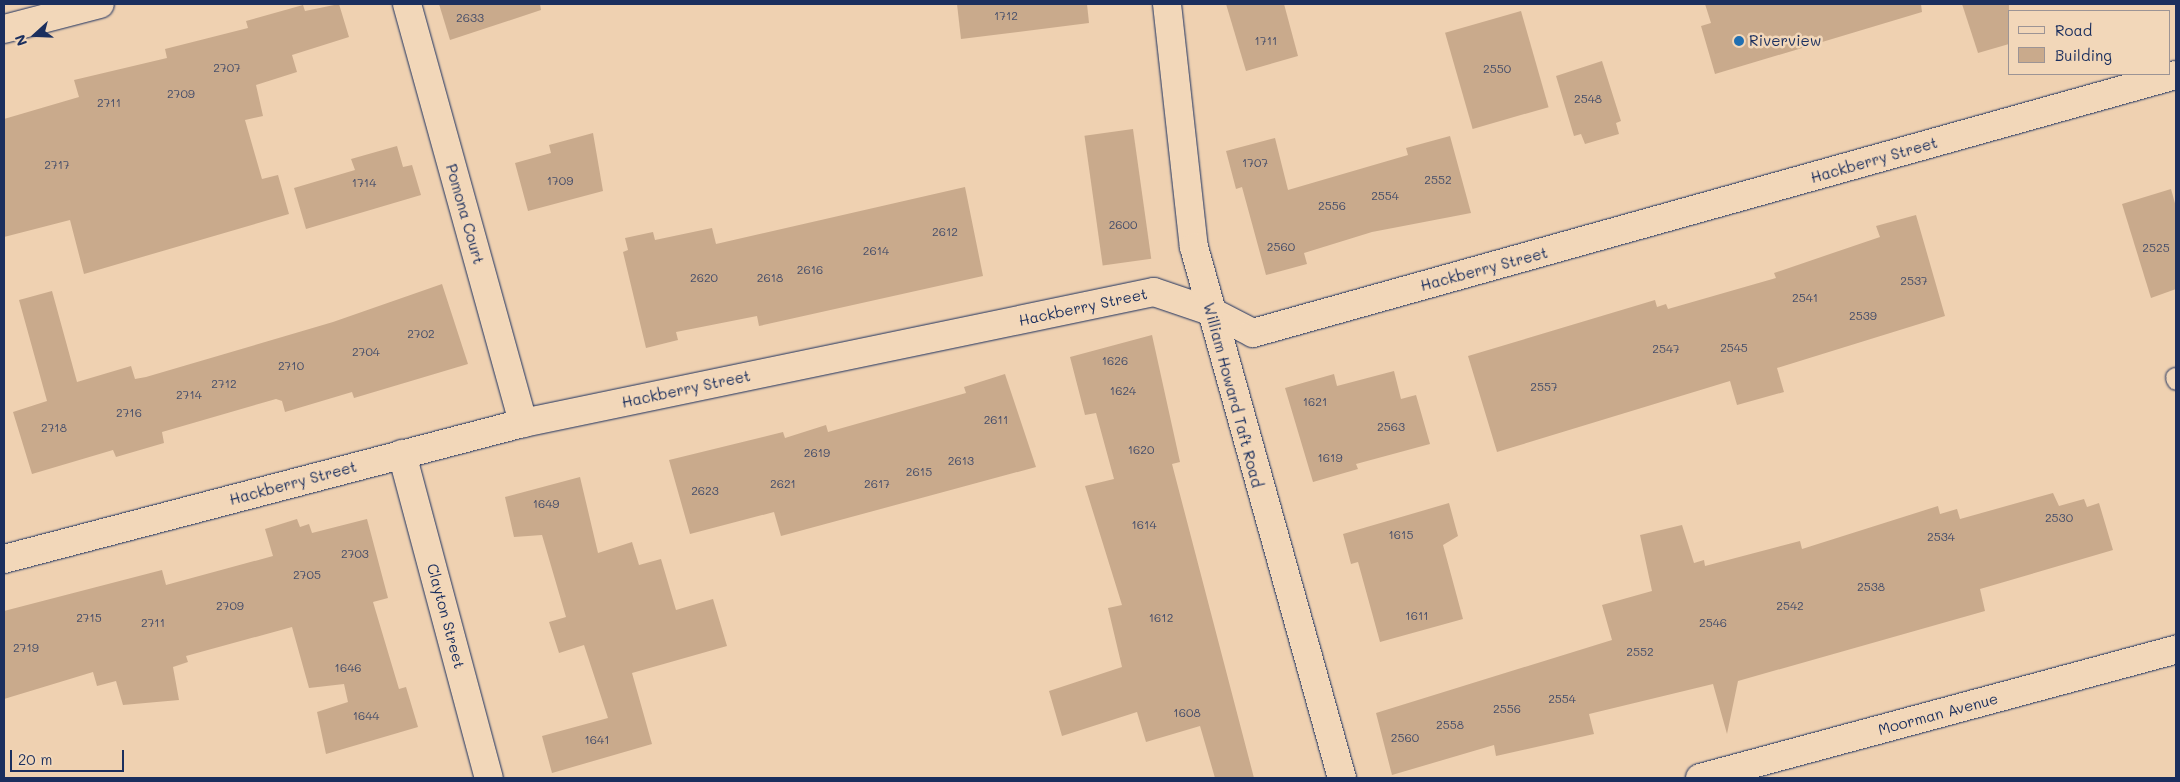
<!DOCTYPE html>
<html>
<head>
<meta charset="utf-8">
<style>
  body { margin:0 }
  #map { position:relative; width:2180px; height:782px; overflow:hidden; background:#efd1b1; font-family:Mali,sans-serif }
  div>[style] { position:absolute }
  [style*='--x'] { left:calc(var(--x)*1px); top:calc(var(--y)*1px); width:calc(var(--w)*1px); rotate:calc(var(--a)*1deg) }
  .building>* { inset:0; background:#c9aa8c; transform-origin:0 0 }
  .roads { filter:drop-shadow(0 0 1px #1b2f5e) drop-shadow(0 0 1px #1b2f5e) }
  .lane>* { height:19px; margin:-9.5px; padding:0 9.5px; transform-origin:9.5px; border-radius:9.5px; background:#f2d7b9 }
  .street>* { height:28px; margin:-14px; padding:0 14px; transform-origin:14px; border-radius:14px; background:#f2d7b9 }
  .secondary>* { height:28px; margin:-14px; padding:0 14px; transform-origin:14px; border-radius:14px; background:#f2d7b9 }
  .dots>* { width:14px; height:14px; translate:-50% -50%; box-sizing:border-box; border:2px solid #f2d7b9; border-radius:50% }
  span { translate:-50% -50%; white-space:nowrap; text-align:center; line-height:1.15; -webkit-text-stroke:5px #f2d7b9; paint-order:stroke }
  .number-label { font-size:12px; color:#464e6a }
  .number-label span { -webkit-text-stroke-width:0 }
  .poi-label { font-size:15px; color:#1b2f5e }
  .left { translate:0 -50%; text-align:left }
  .street-label { font-size:15px; color:#1b2f5e }
  .frame { position:absolute; inset:0; border:5px solid #1b2f5e; pointer-events:none }
  .legend { position:absolute; left:2008px; top:10px; width:162px; height:65px; box-sizing:border-box; background:#f2d7b9; border:1px solid #9c9495; margin:0; padding:6px 9px; list-style:none; font-size:15px; color:#1b2f5e }
  .legend li { display:flex; align-items:center; gap:10px; height:25px }
  .legend b { width:25px; border:1px solid #9c9495 }
  .north { position:absolute; left:10px; top:10px; width:50px; height:50px; -webkit-text-stroke:4px #f2d7b9; paint-order:stroke; rotate:250deg; font-size:14px; font-weight:700; line-height:20px; text-align:center; color:#1b2f5e }
  .north::after { content:''; display:block; margin:auto; width:18px; height:22px; background:#1b2f5e; clip-path:polygon(50% 0,100% 100%,50% 72%,0 100%) }
  .scale { position:absolute; left:10px; top:750px; width:114px; height:22px; box-sizing:border-box; border:2px solid #1b2f5e; border-top:0; padding-left:6px; font-size:15px; line-height:18px; white-space:nowrap; color:#1b2f5e; -webkit-text-stroke:4px #f2d7b9; paint-order:stroke }
</style>
</head>
<body>
<div id="map">
  <div class="building">
    <i style="clip-path:polygon(339px 4px,349px 37px,292px 55px,297px 72px,256px 85px,263px 116px,245px 120px,262px 179px,278px 175px,289px 214px,84px 274px,70px 220px,4px 237px,4px 119px,79px 97px,74px 80px,167px 58px,165px 49px,248px 28px,246px 21px,303px 5px,305px 11px)"></i>
    <i style="clip-path:polygon(439px 4px,540px 4px,541px 10px,450px 40px)"></i>
    <i style="clip-path:polygon(957px 4px,1087px 4px,1089px 23px,961px 39px)"></i>
    <i style="clip-path:polygon(1226px 4px,1284px 4px,1298px 56px,1246px 71px)"></i>
    <i style="clip-path:polygon(1705px 4px,1921px 4px,1922px 12px,1715px 74px,1701px 26px,1711px 23px)"></i>
    <i style="clip-path:polygon(1962px 4px,2009px 4px,2009px 44px,1978px 53px)"></i>
    <i style="left:1521px;top:11px;width:100px;height:79px;rotate:74deg"></i>
    <i style="clip-path:polygon(1602px 61px,1621px 121px,1616px 123px,1619px 134px,1585px 144px,1581px 134px,1574px 136px,1556px 76px)"></i>
    <i style="left:1133px;top:129px;width:131px;height:49px;rotate:82deg"></i>
    <i style="clip-path:polygon(593px 133px,603px 191px,528px 211px,515px 163px,551px 153px,549px 145px)"></i>
    <i style="clip-path:polygon(1450px 136px,1471px 213px,1372px 232px,1304px 253px,1307px 264px,1266px 275px,1242px 187px,1236px 189px,1226px 151px,1275px 138px,1288px 190px,1408px 155px,1406px 148px)"></i>
    <i style="clip-path:polygon(397px 146px,403px 167px,412px 165px,421px 195px,306px 229px,294px 188px,355px 170px,351px 159px)"></i>
    <i style="clip-path:polygon(965px 187px,983px 276px,759px 326px,757px 316px,676px 332px,678px 340px,646px 348px,623px 252px,628px 250px,625px 238px,653px 232px,655px 240px,712px 228px,716px 244px)"></i>
    <i style="clip-path:polygon(2171px 189px,2176px 207px,2176px 289px,2151px 298px,2122px 204px)"></i>
    <i style="clip-path:polygon(1916px 215px,1945px 316px,1777px 368px,1784px 392px,1737px 405px,1730px 381px,1497px 452px,1468px 356px,1655px 300px,1657px 307px,1666px 304px,1668px 309px,1776px 278px,1774px 273px,1880px 237px,1876px 226px)"></i>
    <i style="clip-path:polygon(442px 284px,468px 364px,354px 398px,352px 392px,285px 412px,282px 401px,276px 399px,162px 432px,164px 443px,116px 457px,113px 450px,32px 474px,13px 412px,47px 401px,19px 300px,52px 291px,77px 382px,131px 366px,135px 379px,146px 377px,333px 322px)"></i>
    <i style="clip-path:polygon(1152px 335px,1180px 462px,1172px 464px,1254px 778px,1215px 778px,1200px 726px,1146px 742px,1137px 712px,1062px 736px,1049px 691px,1122px 667px,1108px 608px,1122px 605px,1085px 486px,1114px 479px,1096px 413px,1085px 415px,1070px 357px)"></i>
    <i style="clip-path:polygon(1394px 371px,1401px 399px,1416px 395px,1430px 444px,1356px 464px,1358px 469px,1313px 482px,1285px 388px,1334px 374px,1337px 386px)"></i>
    <i style="clip-path:polygon(1005px 374px,1036px 467px,781px 536px,774px 512px,690px 534px,669px 460px,783px 432px,785px 438px,826px 425px,828px 432px,966px 393px,964px 387px)"></i>
    <i style="clip-path:polygon(580px 477px,598px 553px,632px 542px,639px 565px,661px 559px,676px 610px,713px 599px,727px 646px,632px 673px,652px 744px,552px 773px,542px 736px,608px 718px,584px 645px,559px 653px,549px 622px,566px 617px,542px 535px,514px 537px,505px 497px)"></i>
    <i style="clip-path:polygon(2053px 493px,2059px 506px,2084px 499px,2087px 507px,2099px 503px,2113px 550px,1980px 589px,1985px 611px,1738px 681px,1727px 734px,1713px 684px,1589px 714px,1594px 734px,1496px 756px,1494px 745px,1392px 775px,1376px 713px,1612px 640px,1602px 605px,1652px 591px,1640px 535px,1682px 525px,1694px 563px,1704px 560px,1705px 566px,1800px 541px,1802px 549px,1938px 506px,1940px 514px,1957px 509px,1960px 519px)"></i>
    <i style="clip-path:polygon(1449px 503px,1458px 536px,1443px 545px,1463px 619px,1380px 642px,1358px 562px,1351px 564px,1343px 534px)"></i>
    <i style="clip-path:polygon(297px 519px,300px 527px,309px 524px,312px 533px,367px 519px,388px 598px,373px 602px,399px 689px,406px 687px,418px 727px,326px 754px,317px 712px,348px 702px,344px 684px,309px 688px,292px 627px,186px 656px,188px 662px,173px 667px,179px 700px,123px 705px,116px 681px,97px 686px,93px 672px,4px 699px,4px 611px,162px 570px,166px 585px,273px 556px,265px 529px)"></i>
  </div>
  <div class="roads">
    <div class="lane">
      <i style="--x:2175;--y:377;--w:3;--a:72"></i>
    </div>
    <div class="street">
      <i style="--x:407;--y:4;--w:435;--a:74.5"></i>
      <i style="--x:4;--y:29;--w:99;--a:-14.6"></i>
      <i style="--x:402;--y:454;--w:335;--a:75"></i>
      <i style="--x:4;--y:559;--w:537;--a:-14.68"></i>
      <i style="--x:523;--y:423;--w:644;--a:-11.73"></i>
      <i style="--x:1154;--y:292;--w:59;--a:18.7"></i>
      <i style="--x:1210;--y:311;--w:48;--a:27.1"></i>
      <i style="--x:1253;--y:333;--w:958;--a:-15.62"></i>
      <i style="--x:1700;--y:778;--w:493;--a:-15.1"></i>
    </div>
    <div class="secondary">
      <i style="--x:1167;--y:4;--w:244;--a:83.7"></i>
      <i style="--x:1194;--y:247;--w:551;--a:74.43"></i>
    </div>
  </div>
  <div class="dots">
    <i style="left:1739px;top:41px;background:#1f6fb2"></i>
  </div>
  <div class="number-label">
    <span style="left:1006px;top:16px">1712</span>
    <span style="left:470px;top:18px">2633</span>
    <span style="left:1266px;top:41px">1711</span>
    <span style="left:227px;top:68px">2707</span>
    <span style="left:1497px;top:69px">2550</span>
    <span style="left:181px;top:94px">2709</span>
    <span style="left:1588px;top:99px">2548</span>
    <span style="left:109px;top:103px">2711</span>
    <span style="left:1255px;top:163px">1707</span>
    <span style="left:57px;top:165px">2717</span>
    <span style="left:1438px;top:180px">2552</span>
    <span style="left:560px;top:181px">1709</span>
    <span style="left:364px;top:183px">1714</span>
    <span style="left:1385px;top:196px">2554</span>
    <span style="left:1332px;top:206px">2556</span>
    <span style="left:1123px;top:225px">2600</span>
    <span style="left:945px;top:232px">2612</span>
    <span style="left:1281px;top:247px">2560</span>
    <span style="left:2156px;top:248px">2525</span>
    <span style="left:876px;top:251px">2614</span>
    <span style="left:810px;top:270px">2616</span>
    <span style="left:704px;top:278px">2620</span>
    <span style="left:770px;top:278px">2618</span>
    <span style="left:1914px;top:281px">2537</span>
    <span style="left:1805px;top:298px">2541</span>
    <span style="left:1863px;top:316px">2539</span>
    <span style="left:421px;top:334px">2702</span>
    <span style="left:1734px;top:348px">2545</span>
    <span style="left:1666px;top:349px">2547</span>
    <span style="left:366px;top:352px">2704</span>
    <span style="left:1115px;top:361px">1626</span>
    <span style="left:291px;top:366px">2710</span>
    <span style="left:224px;top:384px">2712</span>
    <span style="left:1544px;top:387px">2557</span>
    <span style="left:1123px;top:391px">1624</span>
    <span style="left:189px;top:395px">2714</span>
    <span style="left:1315px;top:402px">1621</span>
    <span style="left:129px;top:413px">2716</span>
    <span style="left:996px;top:420px">2611</span>
    <span style="left:1391px;top:427px">2563</span>
    <span style="left:54px;top:428px">2718</span>
    <span style="left:1141px;top:450px">1620</span>
    <span style="left:817px;top:453px">2619</span>
    <span style="left:1330px;top:458px">1619</span>
    <span style="left:961px;top:461px">2613</span>
    <span style="left:919px;top:472px">2615</span>
    <span style="left:783px;top:484px">2621</span>
    <span style="left:877px;top:484px">2617</span>
    <span style="left:705px;top:491px">2623</span>
    <span style="left:546px;top:504px">1649</span>
    <span style="left:2059px;top:518px">2530</span>
    <span style="left:1144px;top:525px">1614</span>
    <span style="left:1401px;top:535px">1615</span>
    <span style="left:1941px;top:537px">2534</span>
    <span style="left:355px;top:554px">2703</span>
    <span style="left:307px;top:575px">2705</span>
    <span style="left:1871px;top:587px">2538</span>
    <span style="left:230px;top:606px">2709</span>
    <span style="left:1790px;top:606px">2542</span>
    <span style="left:1417px;top:616px">1611</span>
    <span style="left:89px;top:618px">2715</span>
    <span style="left:1161px;top:618px">1612</span>
    <span style="left:153px;top:623px">2711</span>
    <span style="left:1713px;top:623px">2546</span>
    <span style="left:26px;top:648px">2719</span>
    <span style="left:1640px;top:652px">2552</span>
    <span style="left:348px;top:668px">1646</span>
    <span style="left:1562px;top:699px">2554</span>
    <span style="left:1507px;top:709px">2556</span>
    <span style="left:1187px;top:713px">1608</span>
    <span style="left:366px;top:716px">1644</span>
    <span style="left:1450px;top:725px">2558</span>
    <span style="left:1405px;top:738px">2560</span>
    <span style="left:597px;top:740px">1641</span>
  </div>
  <div class="poi-label">
    <span class="left" style="left:1749px;top:41px">Riverview</span>
  </div>
  <div class="street-label">
    <span style="left:1874px;top:160px;rotate:-16deg">Hackberry Street</span>
    <span style="left:465px;top:214px;rotate:74deg">Pomona Court</span>
    <span style="left:1484px;top:269px;rotate:-15deg">Hackberry Street</span>
    <span style="left:1083px;top:307px;rotate:-12deg">Hackberry Street</span>
    <span style="left:686px;top:389px;rotate:-12deg">Hackberry Street</span>
    <span style="left:1233px;top:395px;rotate:75deg">William Howard Taft Road</span>
    <span style="left:293px;top:483px;rotate:-15deg">Hackberry Street</span>
    <span style="left:446px;top:616px;rotate:75deg">Clayton Street</span>
    <span style="left:1938px;top:714px;rotate:-15deg">Moorman Avenue</span>
  </div>
  <div class="frame"></div>
  <ul class="legend">
  <li><b style="height:6px;background:#f2d7b9"></b>Road</li>
  <li><b style="height:14px;background:#c9aa8c"></b>Building</li>
  </ul>
  <div class="north">N</div>
  <div class="scale">20 m</div>
</div>
</body>
</html>
